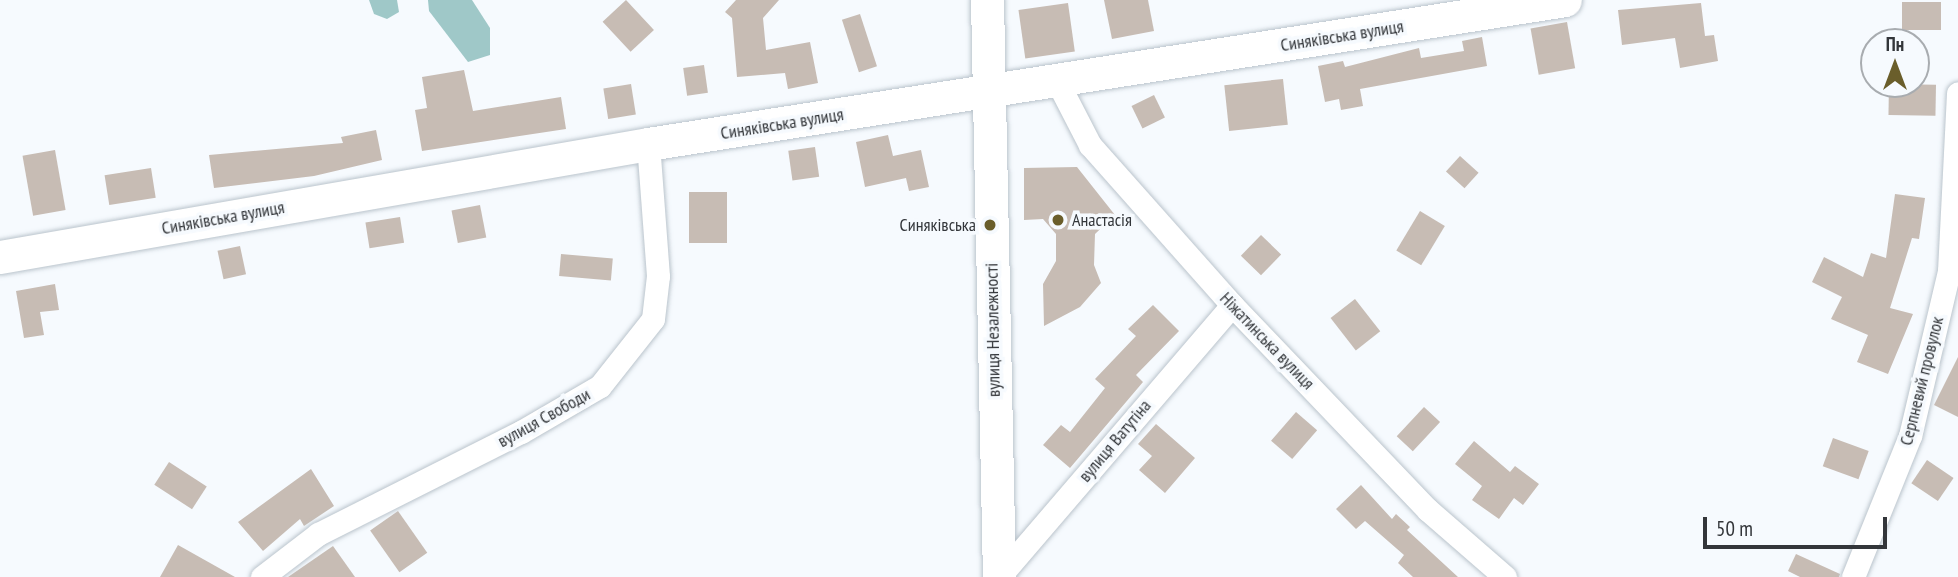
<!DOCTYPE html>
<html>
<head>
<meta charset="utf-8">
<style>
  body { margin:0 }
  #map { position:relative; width:1958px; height:577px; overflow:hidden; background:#f6fafe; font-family:"PT Sans Narrow",sans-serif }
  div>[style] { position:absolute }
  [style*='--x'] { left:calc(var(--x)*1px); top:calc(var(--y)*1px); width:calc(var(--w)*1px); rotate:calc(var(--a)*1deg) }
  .water>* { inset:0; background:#9fc8c8 }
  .building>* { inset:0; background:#c7bcb4; transform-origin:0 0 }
  .roads { filter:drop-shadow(0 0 2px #bac4cc) drop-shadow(0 0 2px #bac4cc) }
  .street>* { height:23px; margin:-11.5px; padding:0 11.5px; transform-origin:11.5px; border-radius:11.5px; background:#fff }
  .secondary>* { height:33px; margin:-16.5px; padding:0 16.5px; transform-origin:16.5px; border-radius:16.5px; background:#fff }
  .dots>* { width:19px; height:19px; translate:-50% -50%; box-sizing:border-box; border:4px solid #f6fafe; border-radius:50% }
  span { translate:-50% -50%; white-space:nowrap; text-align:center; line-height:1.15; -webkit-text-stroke:7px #f6fafe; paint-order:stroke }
  .street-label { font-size:18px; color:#33363a }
  .poi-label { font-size:18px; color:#33363a }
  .left { translate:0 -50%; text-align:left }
  .right { translate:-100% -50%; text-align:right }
  .north { position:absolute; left:1860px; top:28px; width:70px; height:70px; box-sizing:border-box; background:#f6fafe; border:2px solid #a8acb0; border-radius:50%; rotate:0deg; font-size:19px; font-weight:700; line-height:28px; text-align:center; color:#33363a }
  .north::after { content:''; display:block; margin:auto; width:24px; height:32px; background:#6a5e2b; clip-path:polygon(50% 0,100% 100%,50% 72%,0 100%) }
  .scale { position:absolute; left:1703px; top:517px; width:184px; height:32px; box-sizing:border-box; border:4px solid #33363a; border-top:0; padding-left:9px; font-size:21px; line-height:24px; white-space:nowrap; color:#33363a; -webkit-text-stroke:5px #f6fafe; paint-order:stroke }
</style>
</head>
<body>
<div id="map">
  <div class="water">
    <i style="clip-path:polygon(369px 0,397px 0,399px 12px,387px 19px,374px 14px)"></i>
    <i style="clip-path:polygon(428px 0,472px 0,490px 28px,490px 55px,468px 62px,429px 11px)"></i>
  </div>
  <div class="building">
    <i style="left:626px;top:0;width:41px;height:32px;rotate:47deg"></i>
    <i style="clip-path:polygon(736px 0,779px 0,763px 18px,766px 50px,810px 42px,818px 83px,788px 89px,785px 73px,737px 77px,732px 18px,725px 12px)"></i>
    <i style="clip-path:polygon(1104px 0,1148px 0,1154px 31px,1112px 39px)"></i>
    <i style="left:1902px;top:2px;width:39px;height:28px"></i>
    <i style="left:1068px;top:3px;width:49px;height:50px;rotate:82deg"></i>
    <i style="clip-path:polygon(1701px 3px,1705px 36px,1714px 35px,1718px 61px,1680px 68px,1675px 38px,1622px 45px,1618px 10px)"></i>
    <i style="left:860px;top:14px;width:55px;height:19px;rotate:72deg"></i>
    <i style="left:1567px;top:22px;width:47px;height:37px;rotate:80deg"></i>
    <i style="clip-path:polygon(1482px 37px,1487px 66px,1360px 89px,1363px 106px,1341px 110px,1339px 99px,1325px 102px,1318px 66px,1343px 61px,1345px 67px,1419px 48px,1421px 58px,1464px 51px,1462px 41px)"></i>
    <i style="left:704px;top:65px;width:28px;height:21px;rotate:82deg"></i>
    <i style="clip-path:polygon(464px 70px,473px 111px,561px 97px,566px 129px,422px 151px,415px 110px,427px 108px,422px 77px)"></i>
    <i style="left:1283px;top:79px;width:46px;height:59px;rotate:84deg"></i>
    <i style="left:631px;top:84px;width:31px;height:28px;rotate:81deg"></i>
    <i style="left:1889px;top:84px;width:47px;height:31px;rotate:1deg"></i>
    <i style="left:1154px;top:95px;width:25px;height:25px;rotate:64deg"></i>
    <i style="clip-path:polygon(376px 130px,382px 160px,314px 176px,214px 188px,209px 155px,343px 143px,341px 137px)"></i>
    <i style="clip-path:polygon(888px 135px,893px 156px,921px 150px,929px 187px,909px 191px,906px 178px,865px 187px,856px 142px)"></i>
    <i style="left:815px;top:147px;width:30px;height:27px;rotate:82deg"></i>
    <i style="left:55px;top:150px;width:61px;height:33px;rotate:80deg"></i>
    <i style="left:1460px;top:156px;width:25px;height:21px;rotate:42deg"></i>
    <i style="clip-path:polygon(1077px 167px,1115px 215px,1095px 234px,1094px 265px,1101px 283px,1080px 307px,1044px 326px,1043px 284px,1056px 261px,1056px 234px,1043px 219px,1024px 220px,1024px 168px)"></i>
    <i style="left:151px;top:168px;width:30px;height:47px;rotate:81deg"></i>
    <i style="left:689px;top:192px;width:38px;height:51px"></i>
    <i style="clip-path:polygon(1895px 194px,1925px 198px,1919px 239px,1912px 238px,1890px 308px,1913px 314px,1888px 374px,1857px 362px,1868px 335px,1831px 319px,1842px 297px,1812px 282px,1824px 257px,1863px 277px,1871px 253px,1886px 258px)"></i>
    <i style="left:480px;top:205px;width:33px;height:29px;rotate:79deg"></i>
    <i style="left:1420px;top:211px;width:29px;height:46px;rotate:31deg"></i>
    <i style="left:400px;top:217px;width:26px;height:35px;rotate:81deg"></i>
    <i style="left:1261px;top:235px;width:28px;height:29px;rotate:44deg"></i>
    <i style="left:240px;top:246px;width:29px;height:23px;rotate:78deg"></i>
    <i style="left:561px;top:254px;width:52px;height:22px;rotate:5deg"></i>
    <i style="clip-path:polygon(55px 284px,59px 310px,40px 312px,44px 335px,24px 338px,16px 291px)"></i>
    <i style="left:1355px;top:299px;width:41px;height:31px;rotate:52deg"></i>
    <i style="clip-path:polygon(1153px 305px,1179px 331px,1136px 375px,1143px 382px,1070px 468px,1043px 445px,1061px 425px,1070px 432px,1105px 388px,1095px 379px,1136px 336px,1128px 329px)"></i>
    <i style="clip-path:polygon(1958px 357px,1958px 417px,1934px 405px)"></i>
    <i style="left:1424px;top:407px;width:22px;height:40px;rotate:43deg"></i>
    <i style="left:1296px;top:412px;width:28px;height:38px;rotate:41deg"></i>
    <i style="clip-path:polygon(1156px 424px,1195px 458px,1165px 493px,1139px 470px,1152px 456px,1138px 444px)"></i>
    <i style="left:1833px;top:438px;width:38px;height:30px;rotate:20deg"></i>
    <i style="clip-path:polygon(1474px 441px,1510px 472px,1515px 466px,1539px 484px,1523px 505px,1514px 498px,1499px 519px,1472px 500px,1482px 486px,1455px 464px)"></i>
    <i style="left:1927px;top:460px;width:32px;height:28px;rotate:34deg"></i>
    <i style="left:169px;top:462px;width:45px;height:27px;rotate:33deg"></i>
    <i style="clip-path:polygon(311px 469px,334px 506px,304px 526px,300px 519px,263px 551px,238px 522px)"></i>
    <i style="clip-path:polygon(1361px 485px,1392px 519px,1396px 514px,1410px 527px,1407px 530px,1458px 577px,1413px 577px,1398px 563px,1404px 555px,1365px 521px,1356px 529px,1336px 509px)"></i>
    <i style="left:398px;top:511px;width:51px;height:34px;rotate:55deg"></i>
    <i style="clip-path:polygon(178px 545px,235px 577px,160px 577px)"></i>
    <i style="clip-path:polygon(333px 546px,355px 577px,288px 577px)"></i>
    <i style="clip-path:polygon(1796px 554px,1840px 574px,1839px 577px,1800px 577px,1788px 571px)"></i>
  </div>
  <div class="roads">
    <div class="street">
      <i style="--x:1057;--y:81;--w:72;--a:62.7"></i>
      <i style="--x:1090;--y:145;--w:214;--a:48.4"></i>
      <i style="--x:1232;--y:305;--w:284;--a:46.3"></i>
      <i style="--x:1428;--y:510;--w:102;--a:41"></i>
      <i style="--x:262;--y:577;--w:71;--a:-37.5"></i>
      <i style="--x:318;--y:534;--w:227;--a:-26.7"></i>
      <i style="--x:521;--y:432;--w:91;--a:-30.2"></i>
      <i style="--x:600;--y:386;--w:85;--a:-51.7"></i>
      <i style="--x:653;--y:319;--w:43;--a:-83.4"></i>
      <i style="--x:658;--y:276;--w:132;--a:-94.3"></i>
      <i style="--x:999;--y:577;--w:358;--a:-49.4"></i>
      <i style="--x:1853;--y:577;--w:152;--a:-68"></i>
      <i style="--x:1910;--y:436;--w:170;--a:-76.7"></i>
      <i style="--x:1949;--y:271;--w:178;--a:-87.1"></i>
    </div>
    <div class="secondary">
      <i style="--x:987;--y:0;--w:577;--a:88.81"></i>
      <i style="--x:0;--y:257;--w:658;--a:-9.89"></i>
      <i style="--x:648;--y:144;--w:928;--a:-8.92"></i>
    </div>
  </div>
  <div class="dots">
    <i style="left:1058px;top:220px;background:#6a5e2b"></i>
    <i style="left:990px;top:225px;background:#6a5e2b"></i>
  </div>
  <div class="street-label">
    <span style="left:1342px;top:36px;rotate:-9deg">Синяківська вулиця</span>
    <span style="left:782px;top:124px;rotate:-9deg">Синяківська вулиця</span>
    <span style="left:223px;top:218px;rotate:-10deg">Синяківська вулиця</span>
    <span style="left:993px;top:330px;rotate:-91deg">вулиця Незалежності</span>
    <span style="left:1267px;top:341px;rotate:46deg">Ніжатинська вулиця</span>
    <span style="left:1922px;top:381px;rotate:-76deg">Серпневий провулок</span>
    <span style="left:544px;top:418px;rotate:-29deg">вулиця Свободи</span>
    <span style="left:1115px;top:441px;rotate:-50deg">вулиця Ватутіна</span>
  </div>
  <div class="poi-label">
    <span class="left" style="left:1072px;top:220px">Анастасія</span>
    <span class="right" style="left:976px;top:225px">Синяківська</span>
  </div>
  <div class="north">Пн</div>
  <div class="scale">50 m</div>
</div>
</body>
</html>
